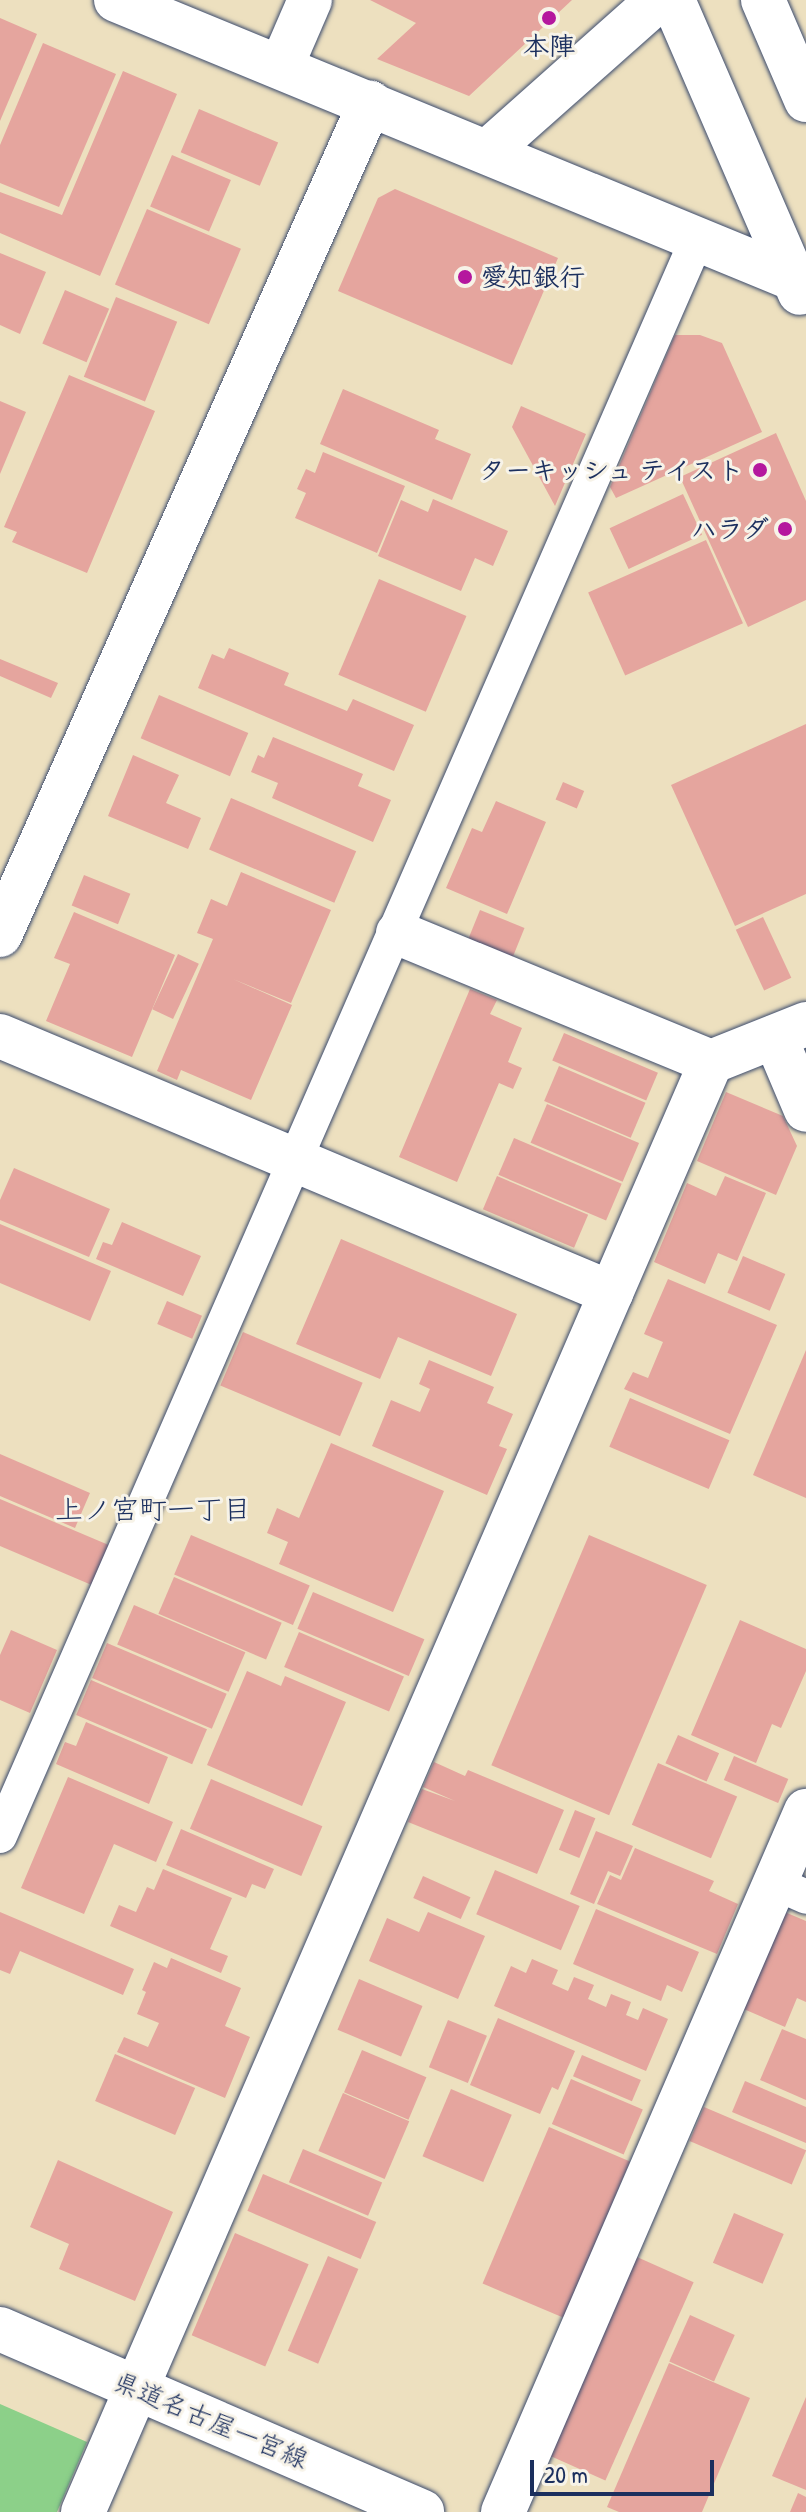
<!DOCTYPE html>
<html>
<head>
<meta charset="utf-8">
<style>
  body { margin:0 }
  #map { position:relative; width:806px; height:2512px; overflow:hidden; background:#ede0bf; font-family:"Patrick Hand","Klee One",sans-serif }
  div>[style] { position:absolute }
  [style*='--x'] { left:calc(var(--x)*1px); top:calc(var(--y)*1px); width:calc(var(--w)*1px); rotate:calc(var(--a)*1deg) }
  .green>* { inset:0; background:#8cd089 }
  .building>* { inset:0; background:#e5a59e; transform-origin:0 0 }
  .roads { filter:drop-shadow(0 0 2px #3a4a6d) drop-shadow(0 0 2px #3a4a6d) }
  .lane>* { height:34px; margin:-17px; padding:0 17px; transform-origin:17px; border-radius:17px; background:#fff }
  .street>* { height:44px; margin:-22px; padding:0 22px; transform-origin:22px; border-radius:22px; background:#fff }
  .secondary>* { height:44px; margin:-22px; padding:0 22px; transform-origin:22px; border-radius:22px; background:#fff }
  .dots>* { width:22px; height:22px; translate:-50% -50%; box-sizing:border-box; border:4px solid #f7f3e8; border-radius:50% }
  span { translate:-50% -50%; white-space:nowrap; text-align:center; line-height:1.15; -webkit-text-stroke:6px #f7f3e8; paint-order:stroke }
  .poi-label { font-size:26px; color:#1b2f5e; font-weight:700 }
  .left { translate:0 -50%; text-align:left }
  .right { translate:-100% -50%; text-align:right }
  .street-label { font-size:26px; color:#1b2f5e }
  .neighbourhood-label { font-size:28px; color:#1b2f5e }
  .scale { position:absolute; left:530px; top:2460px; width:184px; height:36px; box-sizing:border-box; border:4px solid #1b2f5e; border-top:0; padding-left:10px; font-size:24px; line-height:28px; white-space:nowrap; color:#1b2f5e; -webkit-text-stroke:6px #f7f3e8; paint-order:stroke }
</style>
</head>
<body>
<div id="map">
  <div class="green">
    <i style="clip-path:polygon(0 2404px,87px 2442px,57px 2512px,0 2512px)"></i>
  </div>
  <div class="building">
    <i style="clip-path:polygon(370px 0,572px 0,469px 96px,377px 59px,416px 23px)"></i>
    <i style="clip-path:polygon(0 18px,37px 34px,0 121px)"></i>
    <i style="clip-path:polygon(43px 43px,116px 74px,59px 207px,0 183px,0 145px)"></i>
    <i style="clip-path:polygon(123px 71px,177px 94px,100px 276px,0 233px,0 192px,62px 215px)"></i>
    <i style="left:199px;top:109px;width:86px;height:47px;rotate:23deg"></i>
    <i style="left:172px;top:155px;width:64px;height:56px;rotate:23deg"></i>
    <i style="clip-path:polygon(395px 189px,558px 258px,512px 365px,338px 291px,378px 198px)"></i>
    <i style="left:147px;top:209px;width:102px;height:82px;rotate:23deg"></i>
    <i style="clip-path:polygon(0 253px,46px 272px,20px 334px,0 325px)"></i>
    <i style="left:65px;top:290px;width:48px;height:58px;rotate:23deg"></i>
    <i style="left:116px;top:297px;width:66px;height:86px;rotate:22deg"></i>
    <i style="clip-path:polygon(675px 335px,700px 335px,722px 343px,762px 432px,616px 498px,610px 487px)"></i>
    <i style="clip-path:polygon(69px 375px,155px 411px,87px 573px,12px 542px,17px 532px,4px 527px)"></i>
    <i style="clip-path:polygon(343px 389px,439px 430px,435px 439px,471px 454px,452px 500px,320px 444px)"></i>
    <i style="clip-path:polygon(0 401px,26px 412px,0 474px)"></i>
    <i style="clip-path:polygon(521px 406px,586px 434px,555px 506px,512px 427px)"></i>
    <i style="clip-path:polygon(776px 433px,806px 501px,806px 600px,748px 627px,680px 477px)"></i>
    <i style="clip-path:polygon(323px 452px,405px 486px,377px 553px,295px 518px,306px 493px,297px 489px,306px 469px,315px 473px)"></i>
    <i style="left:683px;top:494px;width:45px;height:81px;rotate:65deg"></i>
    <i style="clip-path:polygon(433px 499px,508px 531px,493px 566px,475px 558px,461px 591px,378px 556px,401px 500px,428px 512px)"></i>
    <i style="left:706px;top:540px;width:91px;height:129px;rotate:66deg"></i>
    <i style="left:379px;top:579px;width:95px;height:104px;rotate:23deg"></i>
    <i style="clip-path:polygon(229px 648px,289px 673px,284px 685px,347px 711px,353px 699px,414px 725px,394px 771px,198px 688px,212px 654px,224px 659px)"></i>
    <i style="clip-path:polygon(0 659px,58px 683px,51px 698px,0 676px)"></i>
    <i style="left:159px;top:695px;width:97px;height:47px;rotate:23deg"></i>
    <i style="clip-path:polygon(806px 724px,806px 894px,735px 926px,671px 785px)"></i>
    <i style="clip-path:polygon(273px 737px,363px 774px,358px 786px,391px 800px,373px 842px,272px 798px,278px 783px,251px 772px,258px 755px,264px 758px)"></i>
    <i style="clip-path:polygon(133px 755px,179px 775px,166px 803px,201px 818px,188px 849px,108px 816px)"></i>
    <i style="left:563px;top:782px;width:23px;height:19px;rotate:23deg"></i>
    <i style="left:231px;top:798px;width:136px;height:56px;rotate:23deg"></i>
    <i style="clip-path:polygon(496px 801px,546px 822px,507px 914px,446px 888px,472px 828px,482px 832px)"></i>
    <i style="clip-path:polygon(241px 872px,331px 910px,291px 1003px,233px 979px,292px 1005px,251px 1100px,181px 1070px,177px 1080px,157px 1071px,213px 939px,197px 933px,211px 899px,227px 906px)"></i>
    <i style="left:84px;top:875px;width:50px;height:33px;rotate:22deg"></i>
    <i style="left:480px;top:910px;width:48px;height:34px;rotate:22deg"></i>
    <i style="clip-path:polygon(74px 912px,175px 955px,132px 1057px,46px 1021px,70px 964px,54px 958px)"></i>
    <i style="left:763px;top:917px;width:67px;height:30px;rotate:65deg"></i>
    <i style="left:178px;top:954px;width:23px;height:61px;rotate:25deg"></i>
    <i style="clip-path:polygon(470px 989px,497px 1000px,490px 1014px,522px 1028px,508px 1062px,522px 1068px,513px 1089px,499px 1083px,457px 1182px,399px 1157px)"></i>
    <i style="left:564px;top:1033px;width:102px;height:30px;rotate:23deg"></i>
    <i style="left:559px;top:1066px;width:94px;height:38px;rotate:23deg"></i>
    <i style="clip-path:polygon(726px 1092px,783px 1116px,797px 1146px,776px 1195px,697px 1161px)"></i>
    <i style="left:547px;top:1104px;width:100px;height:42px;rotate:23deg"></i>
    <i style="left:514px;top:1138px;width:117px;height:40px;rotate:23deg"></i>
    <i style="clip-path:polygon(14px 1168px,110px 1209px,89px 1257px,0 1220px,0 1200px)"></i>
    <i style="left:497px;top:1176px;width:99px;height:36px;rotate:23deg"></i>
    <i style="clip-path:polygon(725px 1176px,766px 1193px,737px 1261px,718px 1253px,705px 1284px,654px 1262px,687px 1183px,716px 1196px)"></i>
    <i style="clip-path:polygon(122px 1222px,201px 1256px,183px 1296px,96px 1259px,103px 1242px,112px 1245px)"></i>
    <i style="clip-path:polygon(0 1224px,111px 1271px,90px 1321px,0 1283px)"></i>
    <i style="clip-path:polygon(341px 1239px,517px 1314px,491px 1376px,398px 1337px,380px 1379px,296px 1344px)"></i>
    <i style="left:743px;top:1256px;width:46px;height:40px;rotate:23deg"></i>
    <i style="clip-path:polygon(668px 1279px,777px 1325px,730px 1434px,624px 1389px,633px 1372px,648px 1378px,663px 1342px,644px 1334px)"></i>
    <i style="left:167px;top:1301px;width:38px;height:25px;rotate:23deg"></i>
    <i style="left:243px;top:1332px;width:130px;height:58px;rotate:23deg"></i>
    <i style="clip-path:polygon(806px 1350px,806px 1498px,753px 1475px)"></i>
    <i style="clip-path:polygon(429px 1360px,494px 1387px,487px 1403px,513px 1414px,499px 1446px,507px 1449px,487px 1495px,372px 1446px,391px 1400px,420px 1412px,430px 1389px,419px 1384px)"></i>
    <i style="left:630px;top:1398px;width:108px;height:53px;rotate:23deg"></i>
    <i style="clip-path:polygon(331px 1443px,444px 1491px,393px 1612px,279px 1564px,288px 1542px,267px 1533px,277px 1508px,299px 1518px)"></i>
    <i style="clip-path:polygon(0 1454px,90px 1493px,75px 1528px,0 1496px)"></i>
    <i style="clip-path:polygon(0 1499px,111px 1546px,94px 1586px,0 1546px)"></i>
    <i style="left:191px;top:1535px;width:129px;height:43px;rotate:23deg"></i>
    <i style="left:589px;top:1535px;width:128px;height:250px;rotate:23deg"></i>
    <i style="left:174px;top:1577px;width:117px;height:40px;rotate:23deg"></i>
    <i style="left:313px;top:1592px;width:121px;height:40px;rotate:23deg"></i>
    <i style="left:134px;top:1605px;width:121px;height:43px;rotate:23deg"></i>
    <i style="clip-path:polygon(740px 1620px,806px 1649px,806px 1671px,781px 1728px,772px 1724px,756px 1763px,691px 1735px)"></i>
    <i style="clip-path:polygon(11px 1630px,57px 1650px,30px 1713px,0 1700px,0 1655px)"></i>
    <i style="left:299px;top:1632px;width:114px;height:38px;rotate:23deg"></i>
    <i style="left:107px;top:1643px;width:130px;height:38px;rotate:23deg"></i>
    <i style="clip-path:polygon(247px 1671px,281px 1686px,285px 1676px,346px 1702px,302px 1806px,207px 1765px)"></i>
    <i style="left:91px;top:1680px;width:126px;height:38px;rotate:23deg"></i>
    <i style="clip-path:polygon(86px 1722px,168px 1757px,149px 1804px,56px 1764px,65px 1742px,76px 1746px)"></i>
    <i style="left:678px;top:1735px;width:45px;height:31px;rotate:24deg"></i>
    <i style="left:734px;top:1756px;width:59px;height:26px;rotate:23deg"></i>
    <i style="clip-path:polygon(434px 1762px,465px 1776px,468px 1770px,564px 1810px,537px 1874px,408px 1822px,422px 1789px,455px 1801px,423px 1787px)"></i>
    <i style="left:658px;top:1763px;width:86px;height:67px;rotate:23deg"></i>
    <i style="clip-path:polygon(68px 1777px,173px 1822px,156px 1862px,114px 1844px,84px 1914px,21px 1888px)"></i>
    <i style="left:211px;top:1779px;width:121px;height:54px;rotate:23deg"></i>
    <i style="left:575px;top:1810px;width:22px;height:43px;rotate:22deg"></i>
    <i style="clip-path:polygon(181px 1829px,274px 1869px,265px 1889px,252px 1884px,246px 1898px,166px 1865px)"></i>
    <i style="clip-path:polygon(596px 1831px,633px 1846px,620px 1876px,608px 1871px,594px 1904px,570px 1894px)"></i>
    <i style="clip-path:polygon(635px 1848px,714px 1881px,709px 1891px,738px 1904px,717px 1954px,597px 1904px,610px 1875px,621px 1880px)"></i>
    <i style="clip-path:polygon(163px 1869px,232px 1898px,210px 1949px,228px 1956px,221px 1973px,110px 1926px,119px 1905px,136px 1912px,147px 1887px,154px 1890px)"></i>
    <i style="left:495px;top:1870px;width:92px;height:48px;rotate:23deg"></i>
    <i style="left:423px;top:1876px;width:52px;height:24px;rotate:24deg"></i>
    <i style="clip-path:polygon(596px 1909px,699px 1952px,682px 1992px,667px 1985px,661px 2001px,573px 1964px)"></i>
    <i style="clip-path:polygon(780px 1910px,806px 1921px,806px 2002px,797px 1998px,785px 2027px,739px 2007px)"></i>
    <i style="clip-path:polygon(0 1912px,134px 1969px,123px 1995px,20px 1951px,10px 1974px,0 1970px)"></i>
    <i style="clip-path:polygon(428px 1912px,485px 1936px,458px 1999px,369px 1961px,387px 1918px,419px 1932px)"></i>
    <i style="clip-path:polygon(171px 1958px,241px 1988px,225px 2026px,250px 2037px,225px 2098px,117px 2052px,124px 2037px,148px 2047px,159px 2023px,137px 2014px,146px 1992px,142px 1990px,154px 1962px,167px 1968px)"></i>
    <i style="clip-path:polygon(532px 1959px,558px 1970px,552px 1984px,568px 1991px,574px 1977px,594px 1985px,588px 1999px,606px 2007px,611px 1994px,631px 2002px,626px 2015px,638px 2020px,643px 2008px,668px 2019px,646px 2071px,494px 2006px,511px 1966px,526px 1973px)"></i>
    <i style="left:359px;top:1979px;width:69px;height:55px;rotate:23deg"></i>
    <i style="clip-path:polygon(498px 2018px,575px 2051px,558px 2090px,552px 2087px,540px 2114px,470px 2085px)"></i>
    <i style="left:448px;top:2020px;width:42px;height:51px;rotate:22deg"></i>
    <i style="clip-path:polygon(782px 2029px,806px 2039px,806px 2100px,760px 2080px)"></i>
    <i style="left:362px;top:2050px;width:70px;height:46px;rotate:23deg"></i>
    <i style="left:115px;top:2054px;width:87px;height:51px;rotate:23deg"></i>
    <i style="left:582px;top:2055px;width:64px;height:23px;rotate:23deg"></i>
    <i style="left:571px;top:2079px;width:78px;height:49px;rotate:23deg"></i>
    <i style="clip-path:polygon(745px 2081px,806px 2107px,806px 2143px,732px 2112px)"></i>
    <i style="left:451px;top:2089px;width:66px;height:73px;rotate:23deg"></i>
    <i style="left:343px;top:2093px;width:72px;height:63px;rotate:23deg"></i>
    <i style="left:704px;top:2107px;width:111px;height:37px;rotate:23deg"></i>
    <i style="left:549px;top:2127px;width:88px;height:170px;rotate:23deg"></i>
    <i style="left:303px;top:2149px;width:86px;height:36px;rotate:23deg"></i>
    <i style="clip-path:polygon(58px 2160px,173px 2212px,135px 2301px,59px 2269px,69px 2244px,30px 2227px)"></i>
    <i style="left:263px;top:2174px;width:123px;height:40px;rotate:23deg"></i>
    <i style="left:734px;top:2213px;width:54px;height:54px;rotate:23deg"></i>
    <i style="left:235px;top:2233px;width:80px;height:111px;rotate:23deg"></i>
    <i style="left:328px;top:2256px;width:33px;height:103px;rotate:23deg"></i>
    <i style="left:637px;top:2257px;width:62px;height:217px;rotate:24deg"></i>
    <i style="left:690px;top:2315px;width:49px;height:51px;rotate:24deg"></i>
    <i style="clip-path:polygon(669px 2363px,750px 2398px,702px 2512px,619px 2512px,607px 2507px)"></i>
    <i style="clip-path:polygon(806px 2397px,806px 2490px,772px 2476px)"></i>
    <i style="clip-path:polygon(798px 2493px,806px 2497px,806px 2512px,790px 2512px)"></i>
  </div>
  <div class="roads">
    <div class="lane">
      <i style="--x:0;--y:1836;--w:1745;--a:-66.42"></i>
      <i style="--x:775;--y:1883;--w:34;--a:24"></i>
    </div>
    <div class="street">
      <i style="--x:281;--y:67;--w:73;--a:-66.6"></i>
      <i style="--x:488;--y:151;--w:227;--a:-41.6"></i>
      <i style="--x:398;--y:933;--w:339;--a:22.4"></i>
      <i style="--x:0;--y:935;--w:911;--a:-66.02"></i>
      <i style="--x:0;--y:1036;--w:663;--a:22.81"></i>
      <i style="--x:775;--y:1037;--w:79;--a:67"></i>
      <i style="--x:83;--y:2512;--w:1580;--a:-66.58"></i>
      <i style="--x:711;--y:1062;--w:102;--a:-21.8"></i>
      <i style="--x:503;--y:2512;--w:764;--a:-66.62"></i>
    </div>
    <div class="secondary">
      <i style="--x:116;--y:0;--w:746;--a:22.37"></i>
      <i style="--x:673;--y:0;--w:319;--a:66.6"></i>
      <i style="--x:763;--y:0;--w:109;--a:66.7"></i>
      <i style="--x:0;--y:2329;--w:460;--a:23.4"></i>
    </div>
  </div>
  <div class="dots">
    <i style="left:549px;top:18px;background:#b5179e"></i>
    <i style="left:465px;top:277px;background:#b5179e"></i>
    <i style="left:760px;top:470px;background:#b5179e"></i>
    <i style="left:785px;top:529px;background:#b5179e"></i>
  </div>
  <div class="poi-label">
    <span style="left:549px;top:46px">本陣</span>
    <span class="left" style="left:481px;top:277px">愛知銀行</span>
    <span class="right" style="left:744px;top:470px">ターキッシュ テイスト</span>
    <span class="right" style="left:769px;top:529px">ハラダ</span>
  </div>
  <div class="street-label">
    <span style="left:211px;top:2420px;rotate:23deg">県道名古屋一宮線</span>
  </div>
  <div class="neighbourhood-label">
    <span style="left:153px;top:1509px">上ノ宮町一丁目</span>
  </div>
  <div class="scale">20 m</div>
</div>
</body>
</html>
